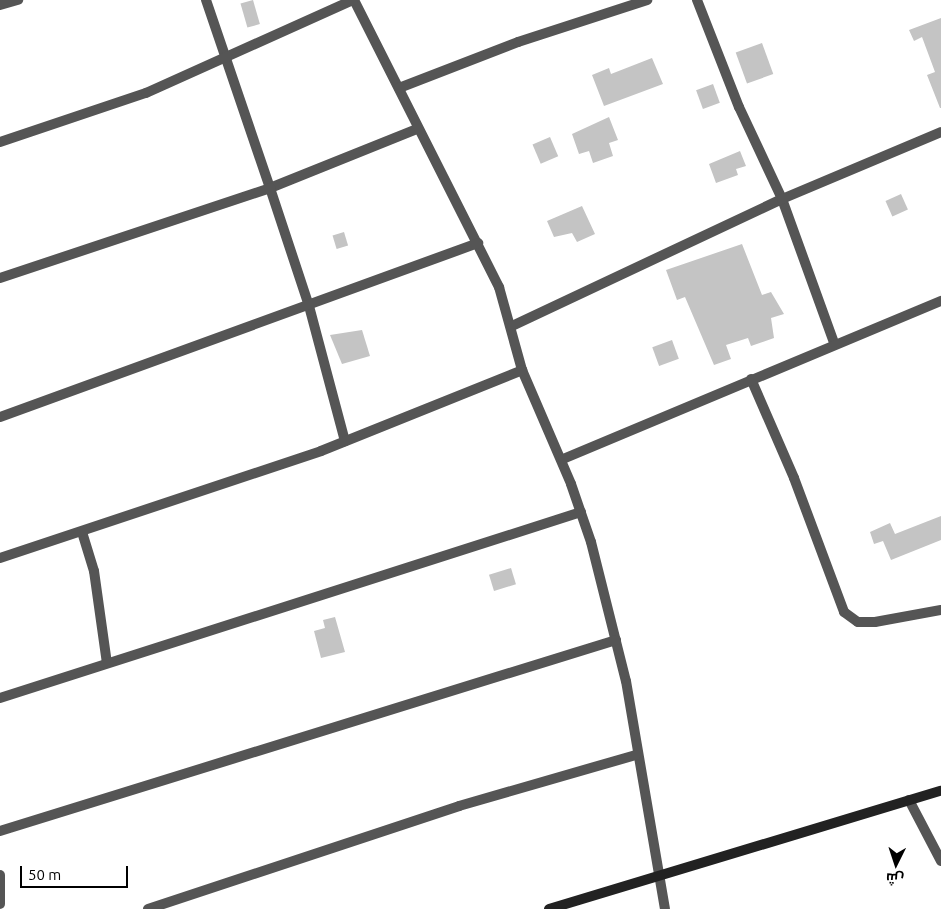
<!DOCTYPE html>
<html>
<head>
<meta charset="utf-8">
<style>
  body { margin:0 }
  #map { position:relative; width:941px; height:909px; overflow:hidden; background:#fff; font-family:Ubuntu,Cairo,sans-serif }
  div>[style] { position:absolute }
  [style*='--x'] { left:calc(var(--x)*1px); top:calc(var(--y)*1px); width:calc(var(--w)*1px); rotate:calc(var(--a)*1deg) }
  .building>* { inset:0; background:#c4c4c4; transform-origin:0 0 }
  .street>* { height:10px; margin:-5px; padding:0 5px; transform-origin:5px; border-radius:5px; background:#555 }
  .secondary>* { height:10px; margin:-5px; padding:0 5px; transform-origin:5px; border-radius:5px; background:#222 }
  span { translate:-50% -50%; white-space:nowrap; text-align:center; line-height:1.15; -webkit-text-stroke:5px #fff; paint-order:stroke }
  .north { position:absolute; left:871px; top:839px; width:50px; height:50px; -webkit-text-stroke:4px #fff; paint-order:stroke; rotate:184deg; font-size:14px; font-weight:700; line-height:20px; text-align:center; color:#000 }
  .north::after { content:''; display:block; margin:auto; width:18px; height:22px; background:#000; clip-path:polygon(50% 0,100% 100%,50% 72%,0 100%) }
  .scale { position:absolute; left:20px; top:866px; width:108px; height:22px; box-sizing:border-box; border:2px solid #000; border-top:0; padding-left:6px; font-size:15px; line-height:18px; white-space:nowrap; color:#000; -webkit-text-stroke:4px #fff; paint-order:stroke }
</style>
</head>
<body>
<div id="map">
  <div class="building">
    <i style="left:253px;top:0;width:25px;height:13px;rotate:74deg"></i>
    <i style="clip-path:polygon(941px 18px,941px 108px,940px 108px,927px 75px,935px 72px,922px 37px,914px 41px,909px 30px)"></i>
    <i style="left:762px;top:43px;width:33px;height:28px;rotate:70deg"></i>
    <i style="clip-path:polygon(652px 58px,663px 84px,604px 106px,592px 75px,609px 68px,611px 74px)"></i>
    <i style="left:713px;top:84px;width:20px;height:18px;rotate:70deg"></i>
    <i style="clip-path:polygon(609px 117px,618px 140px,609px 143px,613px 156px,593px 163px,589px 151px,579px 154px,572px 134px)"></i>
    <i style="left:550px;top:137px;width:21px;height:19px;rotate:67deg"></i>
    <i style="clip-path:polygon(740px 151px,746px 166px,736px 169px,738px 175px,716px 183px,709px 164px)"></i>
    <i style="left:901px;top:194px;width:17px;height:17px;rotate:66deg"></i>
    <i style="clip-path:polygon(582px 206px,595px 234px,577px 242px,572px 233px,554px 237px,547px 221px)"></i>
    <i style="left:344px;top:232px;width:14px;height:12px;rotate:73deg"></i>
    <i style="clip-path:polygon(742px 244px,762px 295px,771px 292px,784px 314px,771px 318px,774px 338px,751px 346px,748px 338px,726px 345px,731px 359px,714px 365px,685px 297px,677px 300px,666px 270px)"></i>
    <i style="clip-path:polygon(362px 330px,370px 356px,342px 364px,330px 335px)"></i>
    <i style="left:672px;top:340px;width:20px;height:21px;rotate:70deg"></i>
    <i style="clip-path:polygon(941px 516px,941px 540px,891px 560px,883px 541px,874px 544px,870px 532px,890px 523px,895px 534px)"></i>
    <i style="left:511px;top:568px;width:17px;height:23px;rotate:73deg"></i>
    <i style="clip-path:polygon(335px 617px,345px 652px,321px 658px,314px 631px,325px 628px,323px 620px)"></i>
  </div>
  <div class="street">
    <i style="--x:206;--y:0;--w:199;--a:71.2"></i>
    <i style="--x:270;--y:188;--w:158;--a:-21.9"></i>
    <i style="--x:354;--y:0;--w:322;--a:63.2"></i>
    <i style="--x:499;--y:287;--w:86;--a:74.5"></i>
    <i style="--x:522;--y:370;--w:124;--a:66.7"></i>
    <i style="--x:571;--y:484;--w:61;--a:71"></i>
    <i style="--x:591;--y:542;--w:143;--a:75.9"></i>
    <i style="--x:626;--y:681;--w:231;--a:80.3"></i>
    <i style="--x:697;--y:0;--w:115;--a:68.6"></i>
    <i style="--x:739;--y:107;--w:102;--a:64.9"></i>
    <i style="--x:782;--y:199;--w:153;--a:70.1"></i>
    <i style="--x:0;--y:5;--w:19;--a:-16"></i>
    <i style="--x:399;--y:88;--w:128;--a:-21.1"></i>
    <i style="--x:518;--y:42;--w:136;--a:-18"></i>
    <i style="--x:0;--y:142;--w:154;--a:-18.6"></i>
    <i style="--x:146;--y:93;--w:227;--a:-24.2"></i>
    <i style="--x:0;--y:278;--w:285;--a:-18.4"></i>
    <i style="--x:270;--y:188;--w:124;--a:71.7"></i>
    <i style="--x:309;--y:306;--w:140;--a:75.1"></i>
    <i style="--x:512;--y:326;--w:298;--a:-25.2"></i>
    <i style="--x:782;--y:199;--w:173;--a:-22.8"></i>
    <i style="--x:751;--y:379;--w:108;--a:66.5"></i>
    <i style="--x:794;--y:478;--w:143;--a:69.5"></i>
    <i style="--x:844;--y:612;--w:17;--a:36"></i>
    <i style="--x:858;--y:622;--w:17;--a:0"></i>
    <i style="--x:875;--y:622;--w:67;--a:-10.3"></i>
    <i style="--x:0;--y:417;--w:509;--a:-20"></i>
    <i style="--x:563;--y:459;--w:410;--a:-22.7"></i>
    <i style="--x:82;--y:532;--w:41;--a:72.9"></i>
    <i style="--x:94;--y:571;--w:93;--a:82"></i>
    <i style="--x:0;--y:558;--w:338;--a:-18.4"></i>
    <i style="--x:321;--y:451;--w:217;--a:-21.9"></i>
    <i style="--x:0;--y:698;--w:610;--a:-17.75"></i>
    <i style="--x:909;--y:800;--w:69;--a:62.3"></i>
    <i style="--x:0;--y:831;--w:645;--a:-17.23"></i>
    <i style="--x:0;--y:875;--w:29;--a:90"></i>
    <i style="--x:148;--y:909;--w:328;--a:-18.3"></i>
    <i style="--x:459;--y:806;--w:184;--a:-16.1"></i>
  </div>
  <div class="secondary">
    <i style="--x:549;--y:909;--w:409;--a:-16.8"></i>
  </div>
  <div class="north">ش</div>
  <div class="scale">50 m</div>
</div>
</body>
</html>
